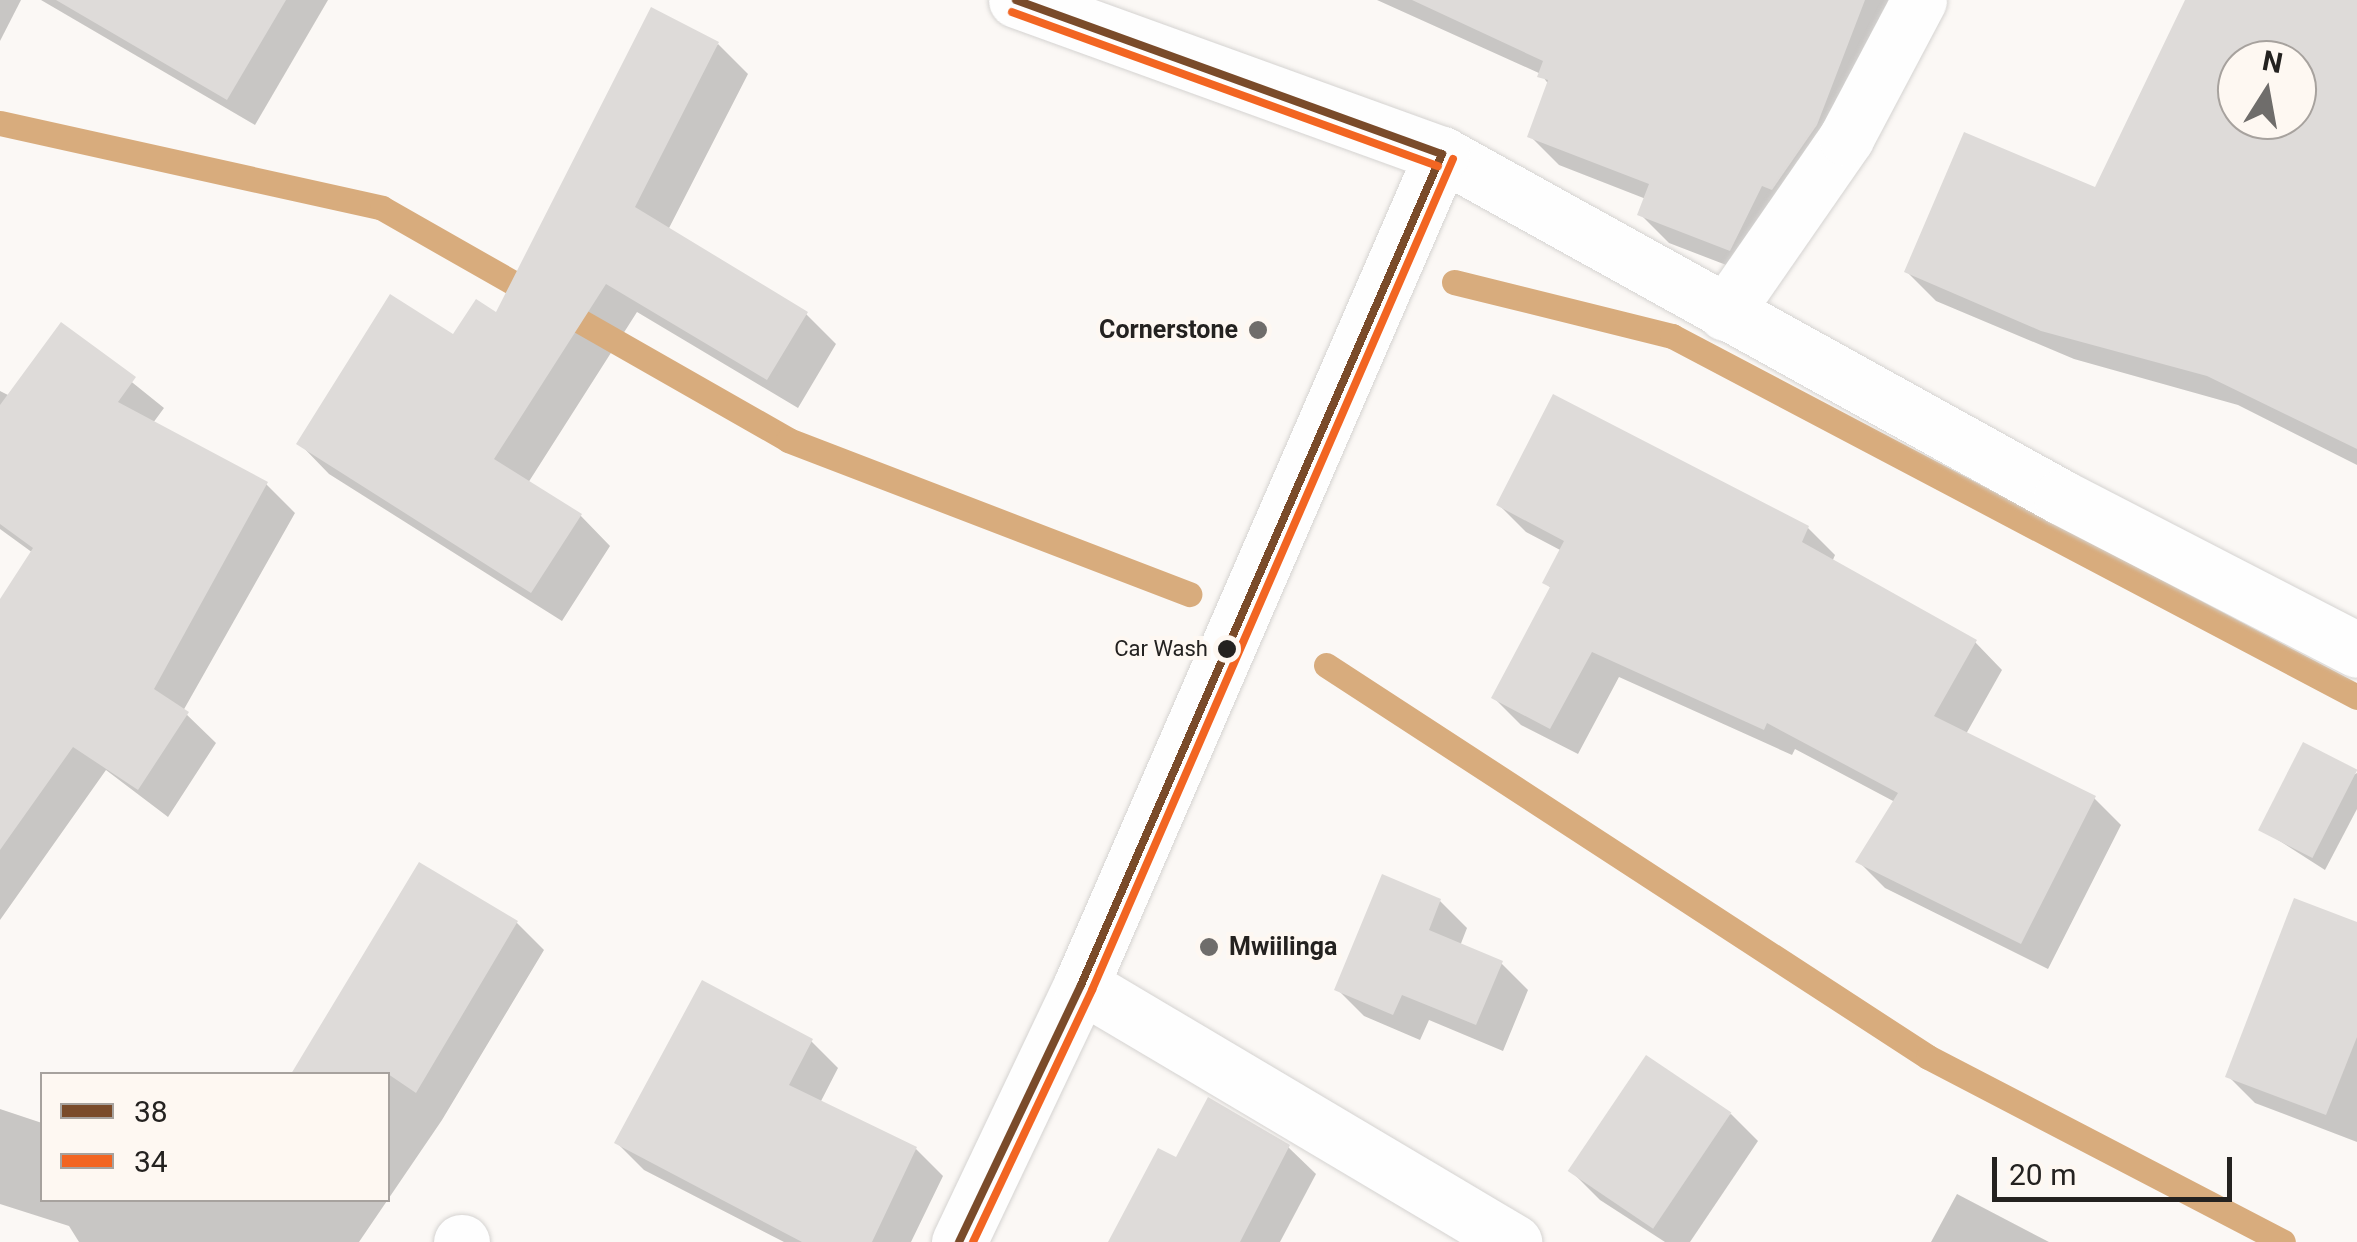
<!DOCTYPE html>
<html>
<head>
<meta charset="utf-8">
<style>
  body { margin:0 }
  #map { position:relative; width:2357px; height:1242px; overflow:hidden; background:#fbf8f5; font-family:Roboto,sans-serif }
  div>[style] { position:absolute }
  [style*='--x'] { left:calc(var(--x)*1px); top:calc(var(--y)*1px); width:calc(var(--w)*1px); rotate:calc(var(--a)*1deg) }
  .shadow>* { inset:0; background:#0003 }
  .stream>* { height:25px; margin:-12.5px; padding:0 12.5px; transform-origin:12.5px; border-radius:12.5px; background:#d8ac7d }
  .building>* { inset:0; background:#dedbd9; transform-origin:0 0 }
  .roads { filter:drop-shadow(0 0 2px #d5d3d1) drop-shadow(0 0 2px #d5d3d1) }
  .minor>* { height:55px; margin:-27.5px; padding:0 27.5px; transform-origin:27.5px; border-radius:27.5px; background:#fefefe }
  .tertiary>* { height:55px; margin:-27.5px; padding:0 27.5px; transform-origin:27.5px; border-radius:27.5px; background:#fefefe }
  .bus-1>* { height:8px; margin:-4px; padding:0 4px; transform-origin:4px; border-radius:4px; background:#7a4b2a }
  .bus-2>* { height:8px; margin:-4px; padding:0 4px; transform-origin:4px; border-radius:4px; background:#f26522 }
  .dots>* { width:28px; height:28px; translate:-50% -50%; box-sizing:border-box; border:5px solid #fef8f2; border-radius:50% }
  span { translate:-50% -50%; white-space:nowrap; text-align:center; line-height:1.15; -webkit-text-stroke:8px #fef8f2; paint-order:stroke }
  .bus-label { font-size:22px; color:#242220 }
  .right { translate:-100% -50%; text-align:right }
  .poi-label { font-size:25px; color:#242220; font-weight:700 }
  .left { translate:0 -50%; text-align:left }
  .legend { position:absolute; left:40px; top:1072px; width:350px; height:130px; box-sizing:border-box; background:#fef8f2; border:2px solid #a7a29e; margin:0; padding:12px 18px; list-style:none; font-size:30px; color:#242220 }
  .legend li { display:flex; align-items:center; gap:20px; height:50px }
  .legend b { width:50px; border:2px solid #a7a29e }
  .north { position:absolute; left:2217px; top:40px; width:100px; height:100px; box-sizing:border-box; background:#fef8f2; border:2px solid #a7a29e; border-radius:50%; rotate:11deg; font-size:28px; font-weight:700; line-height:40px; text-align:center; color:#242220 }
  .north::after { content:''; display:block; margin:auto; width:35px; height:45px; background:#6f6d6b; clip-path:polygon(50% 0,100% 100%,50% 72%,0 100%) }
  .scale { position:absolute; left:1992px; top:1157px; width:240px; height:45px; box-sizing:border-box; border:5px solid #242220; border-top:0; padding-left:12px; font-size:30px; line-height:35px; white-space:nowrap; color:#242220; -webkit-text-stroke:8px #fef8f2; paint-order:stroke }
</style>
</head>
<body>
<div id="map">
  <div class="shadow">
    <i style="clip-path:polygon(0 0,21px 0,0 41px)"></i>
    <i style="clip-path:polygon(41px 0,328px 0,255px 125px)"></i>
    <i style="clip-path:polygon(1377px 0,1941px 0,1760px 278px,1669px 243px,1640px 214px,1646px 199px,1559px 165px,1530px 136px,1549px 85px,1541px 74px)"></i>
    <i style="clip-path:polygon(evenodd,2188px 0,2357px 0,2357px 465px,2238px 405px,2074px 359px,1936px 301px,1907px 272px,2096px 190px,2188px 0,2237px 60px,2297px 60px,2297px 120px,2237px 120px,2237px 60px)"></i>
    <i style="clip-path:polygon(718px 44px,748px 74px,668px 230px,806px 314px,836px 344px,798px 408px,637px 312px,528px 483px,580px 515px,610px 546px,562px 621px,329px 474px,299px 443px,497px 315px)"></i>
    <i style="clip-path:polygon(61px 325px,164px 408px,153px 423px,266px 484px,295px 513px,183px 711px,216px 743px,168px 817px,106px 770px,0 920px,0 604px,33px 553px,0 529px,0 391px,10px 396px)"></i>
    <i style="clip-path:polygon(1499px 505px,1808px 528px,1835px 555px,1832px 562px,1975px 642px,2002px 670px,1966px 734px,2094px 798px,2121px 825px,2048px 969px,1885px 888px,1858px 861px,1895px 802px,1795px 749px,1792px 755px,1619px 677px,1578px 754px,1521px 725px,1494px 698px,1552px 589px,1545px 583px,1562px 551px,1526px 532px)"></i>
    <i style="clip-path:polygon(2357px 773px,2357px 809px,2325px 870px,2261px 829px)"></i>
    <i style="clip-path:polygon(419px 865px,517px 923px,544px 950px,442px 1120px,359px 1242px,79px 1242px,69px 1226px,0 1204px,0 1109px,42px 1123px,42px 1200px,388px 1200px,388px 1074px,294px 1074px)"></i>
    <i style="clip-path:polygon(1440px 901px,1467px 928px,1460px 946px,1501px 963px,1528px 990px,1503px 1051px,1429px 1020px,1420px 1040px,1364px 1016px,1337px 989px)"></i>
    <i style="clip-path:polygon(2357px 925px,2357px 1142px,2255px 1103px,2228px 1076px)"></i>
    <i style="clip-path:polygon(811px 1041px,838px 1068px,820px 1103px,916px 1149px,943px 1176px,911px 1242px,784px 1242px,644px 1170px,617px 1143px)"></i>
    <i style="clip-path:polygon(1731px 1114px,1758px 1141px,1690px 1242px,1665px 1242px,1600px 1200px,1573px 1173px)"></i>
    <i style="clip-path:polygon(1288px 1147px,1316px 1174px,1280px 1242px,1128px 1242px,1177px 1161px)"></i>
    <i style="clip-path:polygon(1957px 1194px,2049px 1242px,1931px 1242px)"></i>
  </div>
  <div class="stream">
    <i style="--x:0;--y:123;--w:391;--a:12.5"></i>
    <i style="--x:382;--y:208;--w:468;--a:29.7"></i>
    <i style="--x:788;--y:440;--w:430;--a:21"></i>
    <i style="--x:1454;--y:282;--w:225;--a:13.9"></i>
    <i style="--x:1672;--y:336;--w:774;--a:27.79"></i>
    <i style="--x:1326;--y:665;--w:718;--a:33.07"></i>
    <i style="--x:1928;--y:1057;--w:400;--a:27.5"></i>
  </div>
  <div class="building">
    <i style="clip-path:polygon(56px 0,286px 0,227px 100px)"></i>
    <i style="clip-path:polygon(1412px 0,1865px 0,1817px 125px,1772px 190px,1762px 186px,1730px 251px,1637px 215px,1649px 184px,1527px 137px,1548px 80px,1537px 77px,1543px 61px)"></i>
    <i style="clip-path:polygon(evenodd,2185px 0,2357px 0,2357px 449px,2207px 376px,2041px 331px,1904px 272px,1964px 132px,2095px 187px,2185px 0,2237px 60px,2297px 60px,2297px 120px,2237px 120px,2237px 60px)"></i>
    <i style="clip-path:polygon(651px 7px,719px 42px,635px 207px,808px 312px,767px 380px,606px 284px,494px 459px,582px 514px,531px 593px,296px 444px,390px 294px,453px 334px,476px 299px,496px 312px)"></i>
    <i style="clip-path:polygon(61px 322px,136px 377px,118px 402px,268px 482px,154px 689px,189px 712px,138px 790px,73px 747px,0 850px,0 599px,33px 548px,0 524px,0 405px)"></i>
    <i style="clip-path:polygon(1553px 394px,1809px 526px,1802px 542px,1977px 640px,1934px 716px,2096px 796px,2021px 944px,1855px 862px,1898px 793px,1767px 723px,1764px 730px,1592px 652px,1550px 729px,1491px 698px,1550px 587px,1542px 583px,1564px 541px,1496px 505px)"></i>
    <i style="left:2303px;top:742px;width:61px;height:99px;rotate:27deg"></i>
    <i style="clip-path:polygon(419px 862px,518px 921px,416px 1093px,388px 1074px,291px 1074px)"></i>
    <i style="clip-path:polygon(1382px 874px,1441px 899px,1429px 930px,1503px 961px,1476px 1025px,1402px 995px,1393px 1015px,1334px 990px)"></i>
    <i style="clip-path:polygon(2294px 898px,2357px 922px,2357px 1037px,2326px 1115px,2225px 1077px)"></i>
    <i style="clip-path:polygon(702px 980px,813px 1039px,789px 1085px,917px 1147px,872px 1242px,802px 1242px,614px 1143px)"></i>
    <i style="left:1646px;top:1055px;width:103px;height:140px;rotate:34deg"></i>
    <i style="clip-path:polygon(1208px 1097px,1290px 1145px,1240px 1242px,1108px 1242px,1158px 1148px,1176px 1157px)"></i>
  </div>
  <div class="roads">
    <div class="minor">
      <i style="--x:1725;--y:313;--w:213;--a:-55.3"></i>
      <i style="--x:1846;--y:138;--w:156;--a:-62.1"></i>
      <i style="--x:1081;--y:985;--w:504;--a:30.69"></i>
      <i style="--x:461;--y:1242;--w:1;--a:0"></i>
      <i style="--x:959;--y:1242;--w:284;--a:-64.6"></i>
      <i style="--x:1081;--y:985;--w:906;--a:-66.52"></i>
      <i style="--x:1442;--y:154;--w:708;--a:28.99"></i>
      <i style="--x:2061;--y:497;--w:333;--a:27.3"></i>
    </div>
    <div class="tertiary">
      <i style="--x:1016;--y:0;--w:453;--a:19.9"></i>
    </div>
  </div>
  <div class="bus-1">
    <i style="--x:1016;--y:0;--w:453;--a:19.9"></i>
    <i style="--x:959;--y:1242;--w:284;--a:-64.6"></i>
    <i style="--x:1081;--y:985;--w:906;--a:-66.52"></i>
  </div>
  <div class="bus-2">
    <i style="--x:1012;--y:12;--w:453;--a:19.9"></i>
    <i style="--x:973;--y:1242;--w:279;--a:-64.7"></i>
    <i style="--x:1092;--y:990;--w:906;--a:-66.52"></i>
  </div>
  <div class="dots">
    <i style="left:1258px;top:330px;background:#6f6d6b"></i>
    <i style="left:1227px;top:649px;background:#242220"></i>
    <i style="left:1209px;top:947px;background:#6f6d6b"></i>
  </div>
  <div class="bus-label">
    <span class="right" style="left:1208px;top:649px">Car Wash</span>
  </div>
  <div class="poi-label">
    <span class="right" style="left:1238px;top:330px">Cornerstone</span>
    <span class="left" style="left:1229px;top:947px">Mwiilinga</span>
  </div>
  <ul class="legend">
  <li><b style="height:12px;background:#7a4b2a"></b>38</li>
  <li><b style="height:12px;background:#f26522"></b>34</li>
  </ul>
  <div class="north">N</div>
  <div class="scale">20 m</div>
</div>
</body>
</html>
